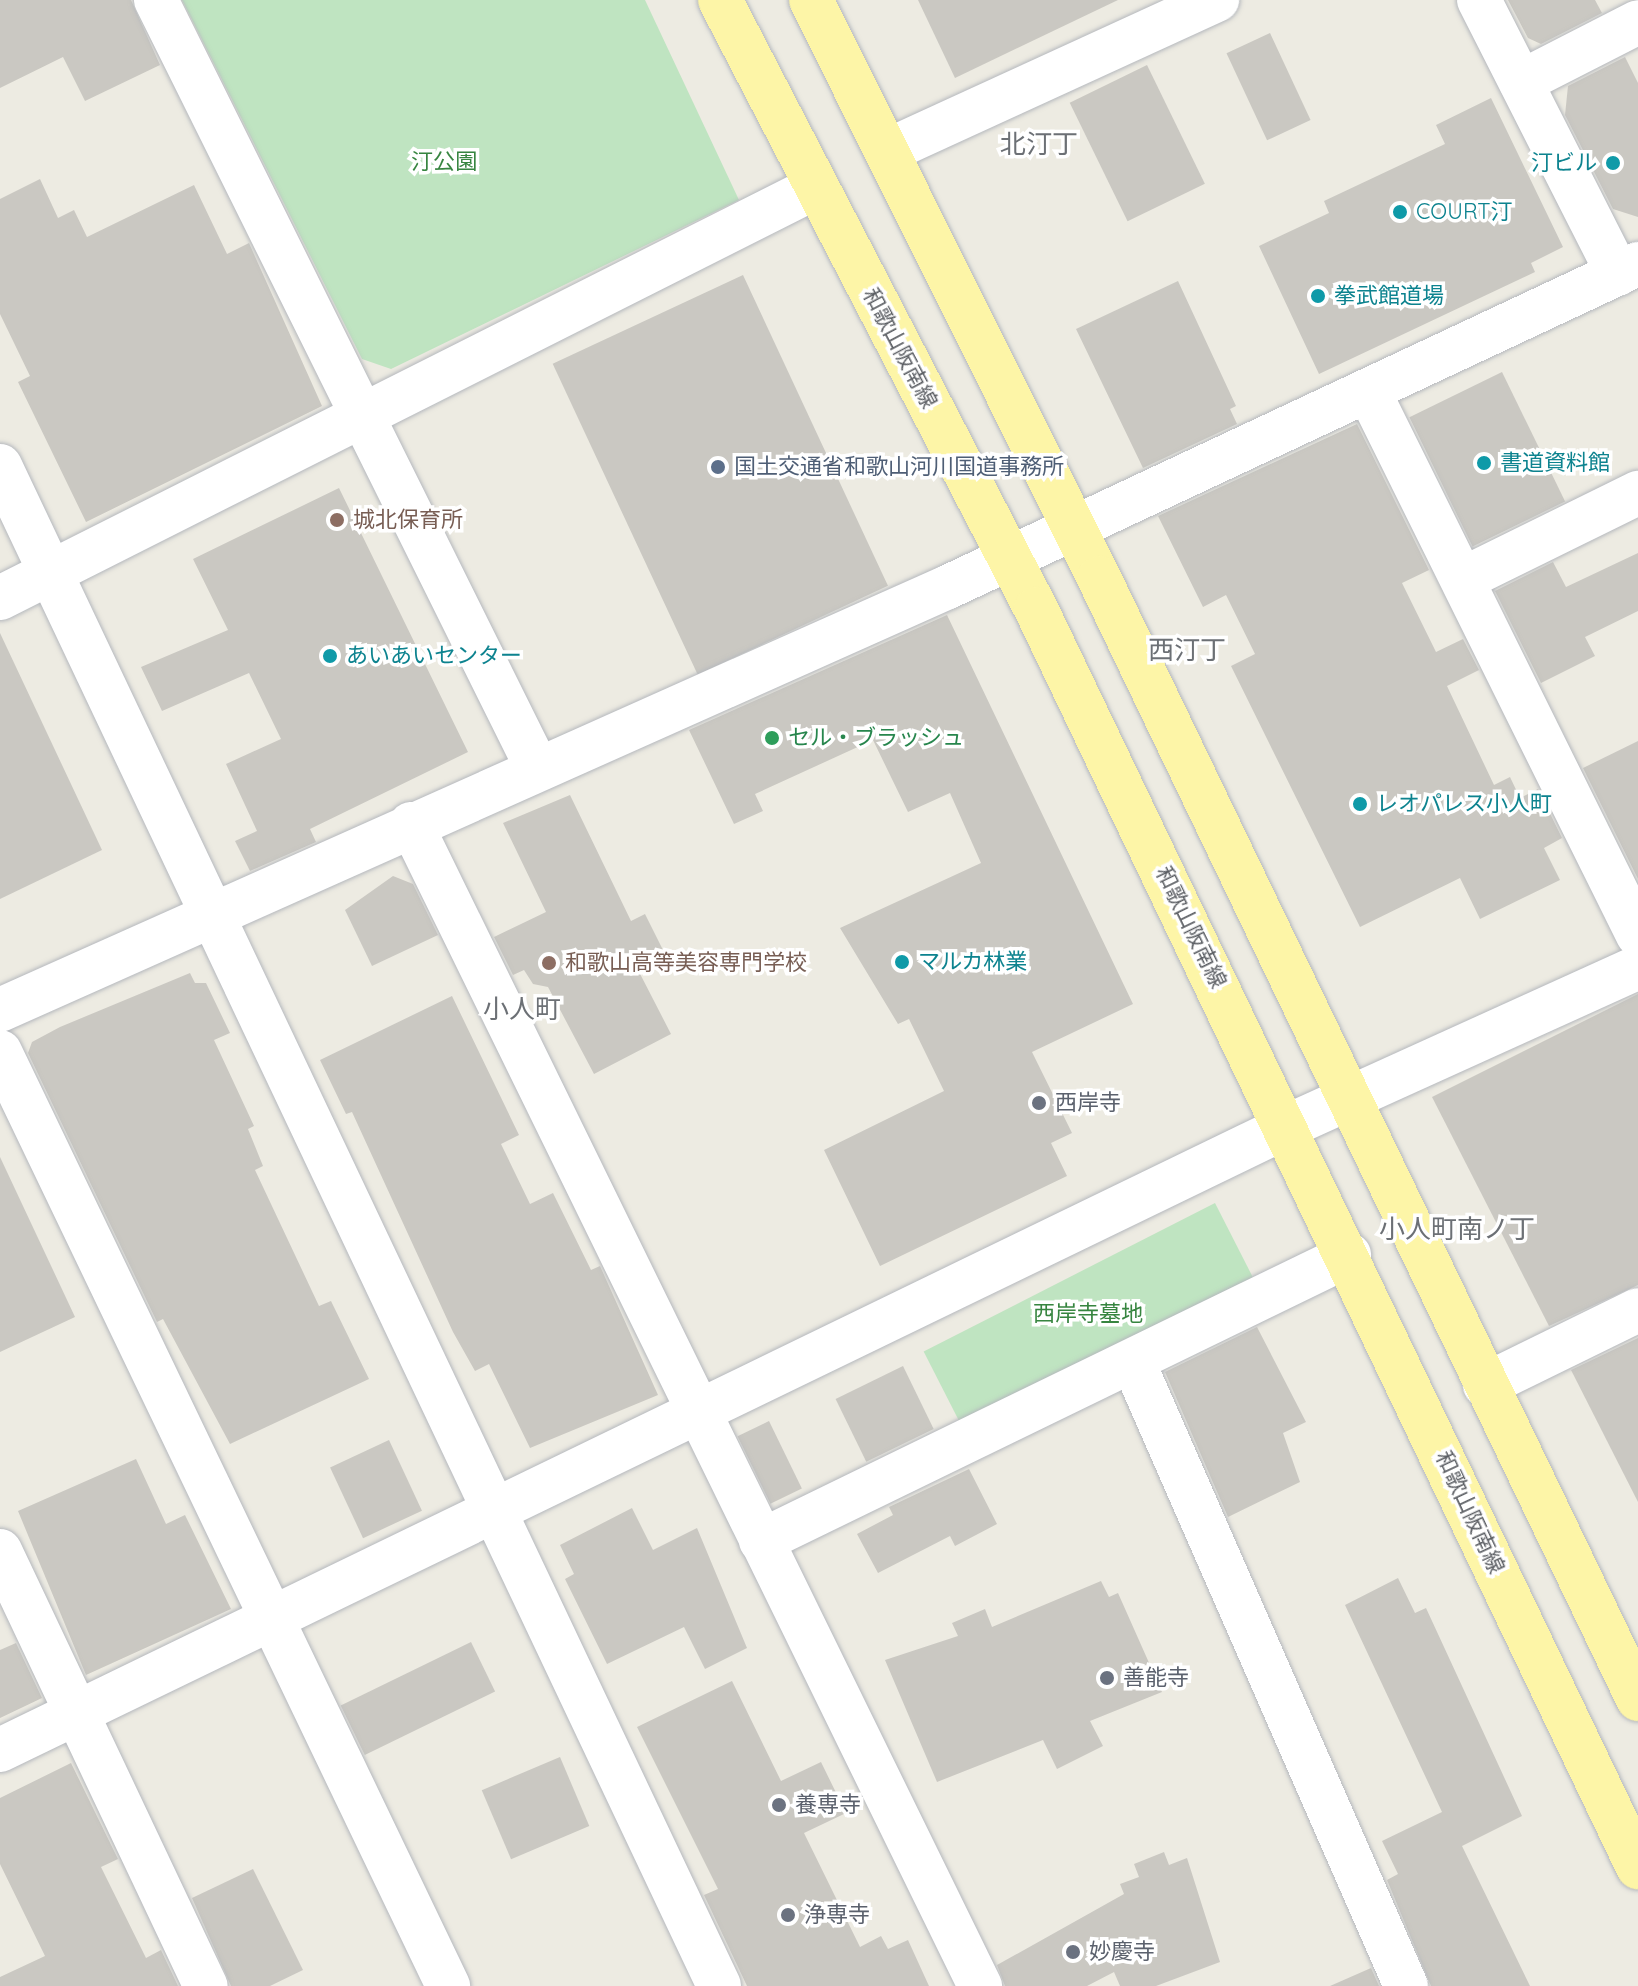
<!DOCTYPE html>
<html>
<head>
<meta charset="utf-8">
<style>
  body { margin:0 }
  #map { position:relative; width:1638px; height:1986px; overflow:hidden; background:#edebe2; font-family:Quicksand,"Noto Sans JP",sans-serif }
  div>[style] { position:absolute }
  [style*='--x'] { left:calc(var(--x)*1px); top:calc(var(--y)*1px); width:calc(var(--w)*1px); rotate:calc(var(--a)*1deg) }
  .green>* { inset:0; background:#bfe4c1; transform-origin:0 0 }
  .building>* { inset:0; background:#cac8c2; transform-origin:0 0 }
  .roads { filter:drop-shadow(0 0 2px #b5b8bd) drop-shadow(0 0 2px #b5b8bd) }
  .minor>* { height:44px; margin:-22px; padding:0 22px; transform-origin:22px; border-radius:22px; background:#fff }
  .major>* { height:44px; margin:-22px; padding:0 22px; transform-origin:22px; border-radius:22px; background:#fdf5a7 }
  .dots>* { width:22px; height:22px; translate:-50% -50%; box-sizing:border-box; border:4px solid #fff; border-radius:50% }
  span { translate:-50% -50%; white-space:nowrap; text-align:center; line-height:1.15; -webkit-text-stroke:7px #fff; paint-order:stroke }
  .park-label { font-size:22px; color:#378540 }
  .culture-label { font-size:22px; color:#0d838f }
  .right { translate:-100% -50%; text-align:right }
  .left { translate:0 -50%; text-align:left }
  .street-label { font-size:22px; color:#5b5e63 }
  .service-label { font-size:22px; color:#4e5e75 }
  .education-label { font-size:22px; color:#785e54 }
  .leisure-label { font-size:22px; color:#27864d }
  .worship-label { font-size:22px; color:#5b616d }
  .quarter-label { font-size:26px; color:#6c7075 }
</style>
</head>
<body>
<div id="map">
  <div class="green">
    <i style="clip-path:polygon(182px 0,645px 0,739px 200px,391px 369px,362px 359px)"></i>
    <i style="left:1215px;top:1203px;width:89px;height:327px;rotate:63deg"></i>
  </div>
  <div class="building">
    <i style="clip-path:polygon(0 0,131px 0,160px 65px,85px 101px,63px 57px,0 88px)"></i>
    <i style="clip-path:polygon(918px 0,1118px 0,955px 78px)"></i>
    <i style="clip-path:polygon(1508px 0,1595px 0,1602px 13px,1541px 44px,1528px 38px)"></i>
    <i style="left:1270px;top:33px;width:96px;height:48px;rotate:65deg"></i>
    <i style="clip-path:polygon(1625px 57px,1638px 83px,1638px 217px,1613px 209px,1565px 115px,1568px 86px)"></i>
    <i style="left:1147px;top:65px;width:132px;height:86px;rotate:64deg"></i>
    <i style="clip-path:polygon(1491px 98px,1563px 247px,1531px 263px,1535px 272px,1319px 374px,1259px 246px,1329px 213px,1324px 201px,1445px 144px,1436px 125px)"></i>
    <i style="clip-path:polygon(40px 179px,58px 218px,74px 210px,87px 237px,194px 185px,227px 254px,249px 243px,322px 406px,86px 522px,18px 382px,30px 376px,0 314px,0 199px)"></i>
    <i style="left:743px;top:275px;width:343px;height:210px;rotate:65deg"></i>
    <i style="clip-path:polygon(1178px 281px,1236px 406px,1230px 409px,1237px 424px,1143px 468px,1076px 329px)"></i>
    <i style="left:1502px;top:372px;width:144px;height:103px;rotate:64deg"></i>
    <i style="clip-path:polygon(1357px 424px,1429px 570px,1402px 583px,1436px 652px,1463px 639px,1479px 670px,1447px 686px,1494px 785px,1510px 777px,1520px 798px,1538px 789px,1562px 838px,1544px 848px,1560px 880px,1480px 919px,1460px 878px,1360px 927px,1231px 666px,1255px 654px,1226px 595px,1203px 607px,1158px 516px)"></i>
    <i style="clip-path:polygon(339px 488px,468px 752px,310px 829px,316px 842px,250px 871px,235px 841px,257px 831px,226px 764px,281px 739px,249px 673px,162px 711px,141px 667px,228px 630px,193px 559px)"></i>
    <i style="clip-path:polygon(1638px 553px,1638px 611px,1585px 637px,1595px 656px,1541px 683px,1495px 591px,1553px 562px,1566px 587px)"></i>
    <i style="clip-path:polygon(947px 615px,1133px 1004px,1032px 1052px,1072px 1133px,1051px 1143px,1067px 1176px,880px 1266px,824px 1150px,944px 1091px,909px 1019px,898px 1024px,840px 928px,981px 863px,950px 793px,908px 812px,873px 740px,755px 794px,763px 811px,734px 824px,689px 730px)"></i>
    <i style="clip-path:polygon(0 633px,102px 850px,0 899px)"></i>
    <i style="clip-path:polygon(1638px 741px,1638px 879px,1583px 768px)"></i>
    <i style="clip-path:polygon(570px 795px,631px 921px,645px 914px,663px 950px,635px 964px,671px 1034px,594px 1074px,548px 987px,533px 984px,524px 970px,513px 975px,494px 937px,546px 912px,503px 823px)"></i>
    <i style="clip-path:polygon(393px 876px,413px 884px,438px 935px,372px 966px,345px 910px)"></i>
    <i style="clip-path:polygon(190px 973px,195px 983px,206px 983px,230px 1033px,214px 1040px,254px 1126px,248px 1129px,263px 1166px,255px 1170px,319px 1306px,331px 1301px,369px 1379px,230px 1444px,163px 1319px,157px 1322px,28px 1053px,32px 1042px,60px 1027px)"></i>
    <i style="clip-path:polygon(1638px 994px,1638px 1285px,1549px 1326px,1432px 1097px)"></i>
    <i style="clip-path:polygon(452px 996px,519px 1135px,501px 1144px,530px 1204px,553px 1193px,591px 1270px,600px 1266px,658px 1395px,530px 1448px,489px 1364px,475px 1371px,453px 1332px,352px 1112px,346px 1114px,320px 1060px)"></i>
    <i style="clip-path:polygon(0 1157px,75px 1317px,0 1352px)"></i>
    <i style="clip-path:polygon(1257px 1327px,1306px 1422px,1283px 1433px,1300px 1482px,1228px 1517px,1165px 1372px)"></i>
    <i style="clip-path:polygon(1638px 1338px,1638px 1502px,1571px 1370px)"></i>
    <i style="left:903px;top:1366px;width:70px;height:75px;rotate:64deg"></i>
    <i style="left:769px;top:1421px;width:75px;height:35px;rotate:64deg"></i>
    <i style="left:389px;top:1440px;width:78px;height:65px;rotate:65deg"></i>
    <i style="clip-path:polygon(136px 1459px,166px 1524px,185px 1515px,231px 1609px,86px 1675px,18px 1511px)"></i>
    <i style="clip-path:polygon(969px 1469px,997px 1524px,955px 1546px,950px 1536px,878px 1573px,857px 1534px,893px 1515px,889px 1507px)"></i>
    <i style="clip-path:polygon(632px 1508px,653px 1550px,697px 1528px,747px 1648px,705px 1669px,684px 1627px,607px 1664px,565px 1579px,574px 1574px,560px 1545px)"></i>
    <i style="clip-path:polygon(1398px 1578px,1415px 1613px,1426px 1608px,1522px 1816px,1462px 1846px,1530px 1986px,1431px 1986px,1387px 1880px,1398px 1874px,1382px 1841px,1442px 1812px,1345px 1605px)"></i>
    <i style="clip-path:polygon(1101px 1581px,1109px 1597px,1118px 1593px,1162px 1692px,1090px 1721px,1103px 1746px,1057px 1769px,1043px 1740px,937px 1782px,885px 1660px,958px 1636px,952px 1623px,985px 1609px,992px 1627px)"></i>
    <i style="left:471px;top:1642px;width:55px;height:145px;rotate:64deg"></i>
    <i style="clip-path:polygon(16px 1643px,42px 1698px,0 1718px,0 1650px)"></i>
    <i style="clip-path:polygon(732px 1681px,781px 1781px,821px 1762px,846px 1813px,804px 1833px,860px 1947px,881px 1936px,888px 1949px,908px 1940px,929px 1986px,747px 1986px,704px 1895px,718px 1889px,637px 1727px)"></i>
    <i style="left:560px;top:1757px;width:75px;height:85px;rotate:67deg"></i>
    <i style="clip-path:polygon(71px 1763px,118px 1859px,101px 1867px,146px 1958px,161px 1950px,178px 1986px,0 1986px,0 1977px,45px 1956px,0 1864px,0 1798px)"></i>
    <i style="clip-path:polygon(1164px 1852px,1169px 1865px,1187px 1858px,1220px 1962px,1156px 1986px,1120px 1986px,1114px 1972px,1087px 1986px,1005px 1986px,997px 1965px,1124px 1894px,1120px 1884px,1139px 1877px,1134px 1864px)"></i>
    <i style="clip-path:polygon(253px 1869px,303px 1970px,270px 1986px,231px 1986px,192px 1898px)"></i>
    <i style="clip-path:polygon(1371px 1968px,1379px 1986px,1330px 1986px)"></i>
  </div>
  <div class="roads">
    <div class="minor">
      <i style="--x:156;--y:0;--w:855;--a:63.61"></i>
      <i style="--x:1479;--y:0;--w:307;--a:63.1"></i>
      <i style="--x:1521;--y:82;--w:131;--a:-27.1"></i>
      <i style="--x:889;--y:150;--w:361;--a:-24.6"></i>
      <i style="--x:1369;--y:392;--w:606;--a:63.65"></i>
      <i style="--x:0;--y:466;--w:1681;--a:64.68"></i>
      <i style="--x:1465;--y:578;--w:193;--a:-26.2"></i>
      <i style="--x:0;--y:598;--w:914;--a:-26.73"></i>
      <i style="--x:411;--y:824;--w:1294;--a:63.91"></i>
      <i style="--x:0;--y:1010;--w:1038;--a:-24.05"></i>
      <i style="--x:948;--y:587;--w:762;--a:-25.09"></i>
      <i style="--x:0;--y:1052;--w:1036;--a:64.37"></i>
      <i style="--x:1134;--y:1364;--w:679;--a:66.38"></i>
      <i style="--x:1485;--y:1385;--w:170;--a:-26.1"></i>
      <i style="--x:761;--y:1541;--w:654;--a:-25.94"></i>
      <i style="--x:0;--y:1551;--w:481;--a:64.7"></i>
      <i style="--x:0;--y:1750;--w:1429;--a:-25.85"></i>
      <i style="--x:1286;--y:1127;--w:387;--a:-24.4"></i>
    </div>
    <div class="major">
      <i style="--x:720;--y:0;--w:686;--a:62.58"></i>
      <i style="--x:1036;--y:609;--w:1395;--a:64.43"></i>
      <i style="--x:811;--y:0;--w:646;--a:63.51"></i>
      <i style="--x:1099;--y:578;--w:1244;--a:64.32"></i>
    </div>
  </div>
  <div class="dots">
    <i style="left:1613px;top:163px;background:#0f9aa8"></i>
    <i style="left:1400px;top:212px;background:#0f9aa8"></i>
    <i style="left:1318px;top:296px;background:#0f9aa8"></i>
    <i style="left:1484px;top:463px;background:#0f9aa8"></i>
    <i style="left:718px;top:467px;background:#5c6f8a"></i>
    <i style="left:337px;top:520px;background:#8d6e63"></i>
    <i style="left:330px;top:656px;background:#0f9aa8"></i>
    <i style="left:772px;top:738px;background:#2e9e5b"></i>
    <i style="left:1360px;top:804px;background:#0f9aa8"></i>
    <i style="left:902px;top:962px;background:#0f9aa8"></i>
    <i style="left:549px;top:963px;background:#8d6e63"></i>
    <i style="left:1039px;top:1103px;background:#6b7280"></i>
    <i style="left:1107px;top:1678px;background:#6b7280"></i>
    <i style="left:779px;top:1805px;background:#6b7280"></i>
    <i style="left:788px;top:1915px;background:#6b7280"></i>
    <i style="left:1073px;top:1952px;background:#6b7280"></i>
  </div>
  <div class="park-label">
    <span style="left:444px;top:162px">汀公園</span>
    <span style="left:1088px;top:1314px">西岸寺墓地</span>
  </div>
  <div class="culture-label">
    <span class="right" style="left:1597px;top:163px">汀ビル</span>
    <span class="left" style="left:1416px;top:212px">COURT汀</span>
    <span class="left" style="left:1334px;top:296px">拳武館道場</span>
    <span class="left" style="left:1500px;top:463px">書道資料館</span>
    <span class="left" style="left:346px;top:656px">あいあいセンター</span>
    <span class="left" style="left:1376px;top:804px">レオパレス小人町</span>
    <span class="left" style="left:918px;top:962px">マルカ林業</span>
  </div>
  <div class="street-label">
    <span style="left:900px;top:348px;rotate:62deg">和歌山阪南線</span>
    <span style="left:1191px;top:927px;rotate:64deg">和歌山阪南線</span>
    <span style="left:1470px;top:1512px;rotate:65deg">和歌山阪南線</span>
  </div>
  <div class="service-label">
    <span class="left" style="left:734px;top:467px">国土交通省和歌山河川国道事務所</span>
  </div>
  <div class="education-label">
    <span class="left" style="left:353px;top:520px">城北保育所</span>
    <span class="left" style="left:565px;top:963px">和歌山高等美容専門学校</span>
  </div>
  <div class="leisure-label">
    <span class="left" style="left:788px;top:738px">セル・ブラッシュ</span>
  </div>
  <div class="worship-label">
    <span class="left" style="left:1055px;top:1103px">西岸寺</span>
    <span class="left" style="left:1123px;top:1678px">善能寺</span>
    <span class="left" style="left:795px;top:1805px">養専寺</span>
    <span class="left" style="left:804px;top:1915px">浄専寺</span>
    <span class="left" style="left:1089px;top:1952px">妙慶寺</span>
  </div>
  <div class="quarter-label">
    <span style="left:1039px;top:144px">北汀丁</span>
    <span style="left:1187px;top:650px">西汀丁</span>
    <span style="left:522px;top:1009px">小人町</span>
    <span style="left:1457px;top:1229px">小人町南ノ丁</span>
  </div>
</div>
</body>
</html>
